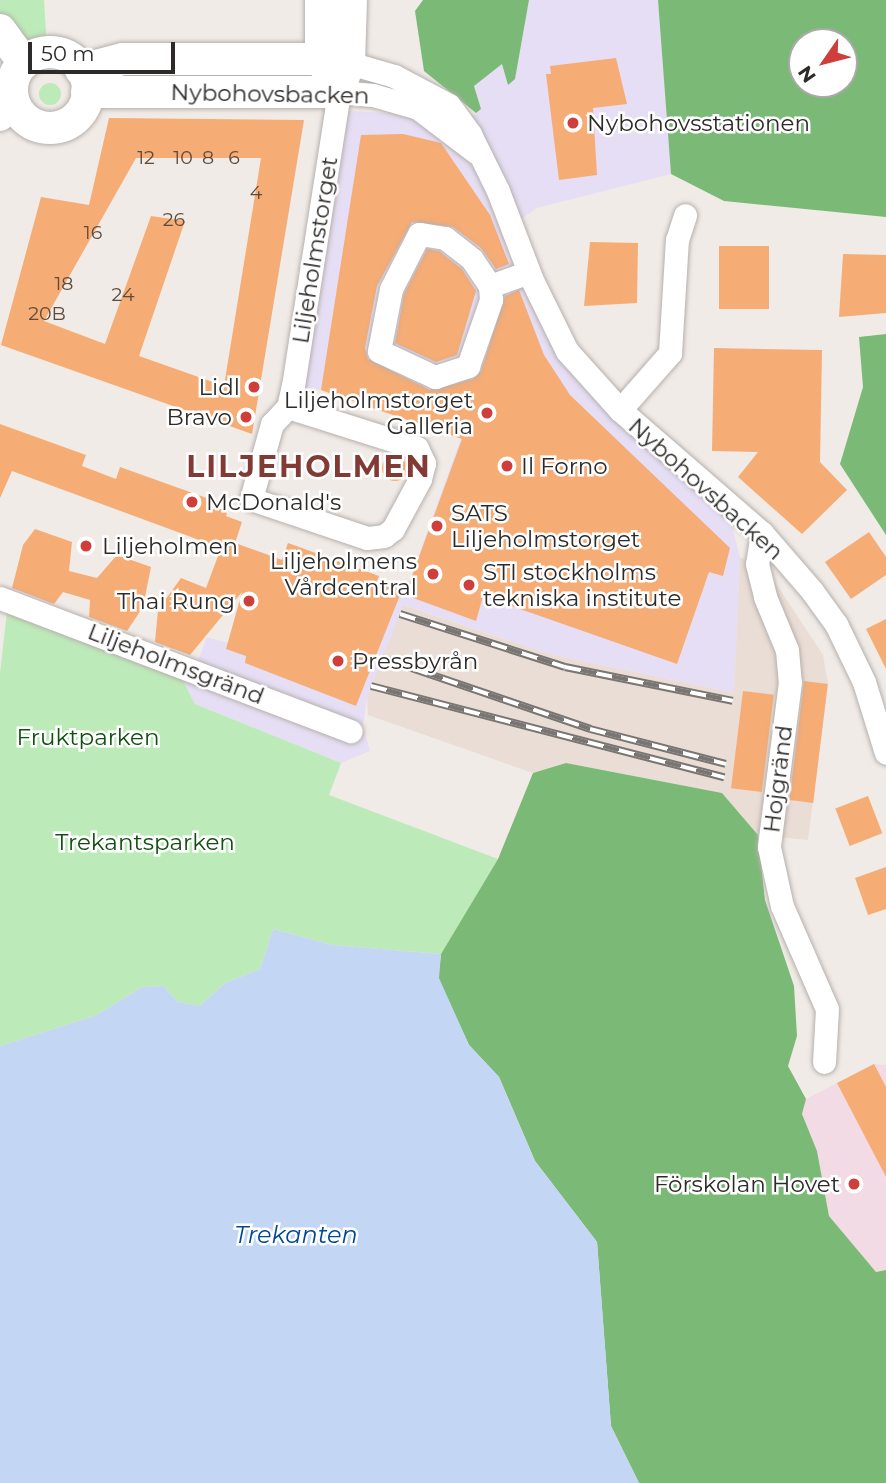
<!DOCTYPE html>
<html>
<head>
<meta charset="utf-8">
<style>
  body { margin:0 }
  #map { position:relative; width:886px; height:1483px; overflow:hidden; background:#f1ebe7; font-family:Montserrat,sans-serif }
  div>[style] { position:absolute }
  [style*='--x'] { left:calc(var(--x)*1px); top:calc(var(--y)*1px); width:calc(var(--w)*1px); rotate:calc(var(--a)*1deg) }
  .commercial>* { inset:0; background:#e6def4 }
  .built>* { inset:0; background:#eaddd5 }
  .education>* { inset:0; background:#f3dbe5 }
  .green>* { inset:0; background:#bdeab9 }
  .round { border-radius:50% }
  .forest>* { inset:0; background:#7bb977 }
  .water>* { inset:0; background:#c3d7f4 }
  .building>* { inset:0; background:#f6ac75; transform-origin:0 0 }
  .roads { filter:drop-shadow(0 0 2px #b6b0ad) drop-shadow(0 0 2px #b6b0ad) }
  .street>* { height:23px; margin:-11.5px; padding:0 11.5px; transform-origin:11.5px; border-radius:11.5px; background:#fff }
  .secondary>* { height:32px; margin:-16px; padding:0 16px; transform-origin:16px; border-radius:16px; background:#fff }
  .secondary>.ring { margin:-16px; padding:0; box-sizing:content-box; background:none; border:32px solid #fff; border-radius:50% }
  .rail>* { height:8px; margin-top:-4px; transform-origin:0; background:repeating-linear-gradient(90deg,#fff 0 16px,#787572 0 32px); box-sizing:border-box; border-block:2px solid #787572 }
  .dots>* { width:19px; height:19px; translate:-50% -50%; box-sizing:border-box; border:4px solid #fff; border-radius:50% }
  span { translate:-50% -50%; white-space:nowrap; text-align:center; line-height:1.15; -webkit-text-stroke:5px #fff; paint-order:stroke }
  .number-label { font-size:19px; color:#5f4b3c }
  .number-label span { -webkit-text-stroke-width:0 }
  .street-label { font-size:23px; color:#2d2b29 }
  .poi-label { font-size:23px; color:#2d2b29 }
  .left { translate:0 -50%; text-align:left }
  .right { translate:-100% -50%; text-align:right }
  .park-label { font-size:23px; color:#105010 }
  .water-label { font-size:24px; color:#004796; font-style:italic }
  .district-label { font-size:30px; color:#823a35; font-weight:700; letter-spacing:2px }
  .north { position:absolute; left:788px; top:28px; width:70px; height:70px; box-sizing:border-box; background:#fff; border:2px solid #abaaa9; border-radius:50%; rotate:235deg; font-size:19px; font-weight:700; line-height:28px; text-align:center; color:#2d2b29 }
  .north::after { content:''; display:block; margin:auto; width:24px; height:32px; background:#ce3f3b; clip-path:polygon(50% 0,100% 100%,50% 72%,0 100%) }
  .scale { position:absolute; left:28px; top:42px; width:147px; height:32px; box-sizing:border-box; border:4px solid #2d2b29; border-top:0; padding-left:9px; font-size:21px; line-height:24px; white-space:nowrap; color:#2d2b29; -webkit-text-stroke:5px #fff; paint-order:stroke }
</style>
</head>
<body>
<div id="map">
  <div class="commercial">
    <i style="clip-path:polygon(529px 0,658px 0,671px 174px,537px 208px,506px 230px,548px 331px,728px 511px,740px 557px,734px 693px,549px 654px,404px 605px,367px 698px,363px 727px,370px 751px,341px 763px,195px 704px,180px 675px,197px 664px,207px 637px,228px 643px,261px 552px,282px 560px,288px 543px,379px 576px,378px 581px,406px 591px,461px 438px,321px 390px,289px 385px,337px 110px,399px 114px,448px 135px,481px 109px,474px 86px,502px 64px,515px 79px)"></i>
  </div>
  <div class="built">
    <i style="clip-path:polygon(740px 557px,769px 573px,823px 655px,828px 684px,808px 840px,758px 835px,722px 793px,566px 763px,533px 773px,368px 715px,367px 698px,403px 605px,549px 654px,734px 693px)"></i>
  </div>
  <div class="education">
    <i style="clip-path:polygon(874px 1064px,886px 1065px,886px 1270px,876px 1272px,829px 1216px,817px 1151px,802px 1114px,806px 1099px)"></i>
  </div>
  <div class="green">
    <i style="clip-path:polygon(0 0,44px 0,47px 49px,26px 46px,0 16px)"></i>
    <i class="round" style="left:39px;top:83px;width:22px;height:22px"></i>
    <i style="clip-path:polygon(7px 612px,180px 675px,195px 704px,341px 763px,329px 795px,498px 859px,441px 954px,332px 945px,273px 929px,260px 969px,225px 983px,200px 1006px,178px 1002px,163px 986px,142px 987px,97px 1015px,0 1046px,0 673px)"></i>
  </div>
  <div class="forest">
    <i style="clip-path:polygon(423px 0,529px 0,515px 79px,508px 85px,502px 64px,474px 86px,481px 109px,476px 113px,424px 71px,415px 11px)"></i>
    <i style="clip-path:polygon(evenodd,658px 0,886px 0,886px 217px,724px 201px,671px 174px,658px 0,802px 42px,844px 42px,844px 84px,802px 84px,802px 42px)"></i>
    <i style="clip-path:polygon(886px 334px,886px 535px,840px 464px,863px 387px,859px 337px)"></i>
    <i style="clip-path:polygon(566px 763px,722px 793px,758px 835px,765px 900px,794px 986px,797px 1036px,788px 1066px,806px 1099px,802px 1114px,817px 1151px,829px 1216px,876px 1272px,886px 1270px,886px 1483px,639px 1483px,611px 1426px,597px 1242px,535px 1161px,499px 1077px,469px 1045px,438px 978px,441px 954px,498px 859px,533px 773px)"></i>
  </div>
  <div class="water">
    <i style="clip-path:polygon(273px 929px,332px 945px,441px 954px,439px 978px,469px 1045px,499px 1077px,535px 1161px,597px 1242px,611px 1426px,639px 1483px,0 1483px,0 1046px,97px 1015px,142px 987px,163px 986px,178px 1002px,200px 1006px,225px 983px,260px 969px)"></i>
  </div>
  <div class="building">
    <i style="clip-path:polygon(616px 58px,627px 104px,593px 108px,597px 175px,559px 180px,546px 74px,551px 74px,550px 66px)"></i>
    <i style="clip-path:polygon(evenodd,109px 118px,304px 120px,252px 434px,1px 345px,41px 197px,89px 205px,109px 118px,136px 158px,261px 158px,224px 386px,139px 356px,185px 221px,151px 216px,105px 344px,44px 321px,136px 158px)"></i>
    <i style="clip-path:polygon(403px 134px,441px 143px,490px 215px,509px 264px,496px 269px,481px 248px,453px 227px,412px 222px,377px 286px,365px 348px,368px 359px,430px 390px,473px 379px,481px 371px,505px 296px,519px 290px,544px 355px,570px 395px,730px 548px,723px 576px,709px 572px,677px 664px,483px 596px,476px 621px,405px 595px,462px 439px,321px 390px,361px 135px)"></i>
    <i style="clip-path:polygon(590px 242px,638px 243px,637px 303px,584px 306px)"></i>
    <i style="left:719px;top:246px;width:50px;height:63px"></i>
    <i style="clip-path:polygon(427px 249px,439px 251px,462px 269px,476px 291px,457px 355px,436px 362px,395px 343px,404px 294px)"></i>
    <i style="clip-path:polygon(843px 254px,886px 255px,886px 313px,839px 317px)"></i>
    <i style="clip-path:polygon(714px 348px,822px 350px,820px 462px,847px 490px,802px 534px,738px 477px,758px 452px,712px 451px)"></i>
    <i style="clip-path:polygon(0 424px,86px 455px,82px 466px,116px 479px,120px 467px,229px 506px,226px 516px,242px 522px,235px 543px,282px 560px,288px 543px,379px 576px,377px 581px,402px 590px,356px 706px,245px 663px,246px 656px,226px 649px,242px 592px,190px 655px,155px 642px,158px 610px,181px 578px,206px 588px,221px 548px,12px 471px,0 498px)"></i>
    <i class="round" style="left:382px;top:455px;width:26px;height:26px"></i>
    <i style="clip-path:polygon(35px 529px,72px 542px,69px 571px,97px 578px,117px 555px,151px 567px,143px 607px,127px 631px,89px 617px,90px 600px,63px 592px,54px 604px,12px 588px,23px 545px)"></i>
    <i style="clip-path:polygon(869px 532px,886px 557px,886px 575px,851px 599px,825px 562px)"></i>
    <i style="clip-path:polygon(886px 619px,886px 669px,866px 629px)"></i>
    <i style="left:804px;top:681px;width:24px;height:120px;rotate:7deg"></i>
    <i style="left:743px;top:691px;width:31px;height:98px;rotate:7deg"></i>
    <i style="left:868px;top:796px;width:40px;height:35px;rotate:69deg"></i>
    <i style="clip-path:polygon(886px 867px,886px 909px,868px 915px,855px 878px)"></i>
    <i style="clip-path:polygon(874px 1064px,886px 1087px,886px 1177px,837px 1083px)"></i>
  </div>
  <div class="roads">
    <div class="street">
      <i style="--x:349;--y:63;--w:47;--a:16.1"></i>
      <i style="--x:394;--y:76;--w:62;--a:27.8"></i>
      <i style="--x:449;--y:105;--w:36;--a:54"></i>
      <i style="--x:470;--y:134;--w:64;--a:63.8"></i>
      <i style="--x:498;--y:191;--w:95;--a:69.1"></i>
      <i style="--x:532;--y:280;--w:79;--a:63.8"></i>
      <i style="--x:567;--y:351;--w:79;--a:48.1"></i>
      <i style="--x:620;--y:410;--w:188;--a:40.9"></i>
      <i style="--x:762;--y:533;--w:77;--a:49.2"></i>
      <i style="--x:812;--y:591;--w:41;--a:54"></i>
      <i style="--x:836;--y:624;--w:64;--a:64.2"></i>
      <i style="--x:864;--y:682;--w:74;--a:72.8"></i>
      <i style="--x:0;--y:119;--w:19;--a:-35"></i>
      <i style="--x:490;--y:286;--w:32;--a:-124"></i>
      <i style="--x:472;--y:259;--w:34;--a:-142"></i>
      <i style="--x:445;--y:238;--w:26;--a:-171"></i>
      <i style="--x:419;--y:234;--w:62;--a:117"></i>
      <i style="--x:391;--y:289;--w:63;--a:101"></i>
      <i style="--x:379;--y:351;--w:62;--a:24.9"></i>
      <i style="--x:435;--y:377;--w:35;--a:-18"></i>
      <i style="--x:468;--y:366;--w:70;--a:-70.8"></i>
      <i style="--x:491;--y:300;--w:14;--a:-94"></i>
      <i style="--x:490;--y:286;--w:41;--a:-19.7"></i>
      <i style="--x:288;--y:407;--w:135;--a:17.6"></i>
      <i style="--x:417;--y:448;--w:17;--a:65"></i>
      <i style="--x:424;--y:463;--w:16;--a:104"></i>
      <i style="--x:420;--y:479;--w:57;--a:118.4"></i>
      <i style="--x:393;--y:529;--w:11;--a:142"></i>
      <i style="--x:384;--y:536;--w:17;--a:173"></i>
      <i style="--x:367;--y:538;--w:122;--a:-161.4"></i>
      <i style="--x:251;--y:499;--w:78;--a:-74.4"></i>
      <i style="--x:272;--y:424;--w:23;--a:-47"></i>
      <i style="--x:288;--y:407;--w:22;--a:-77"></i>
      <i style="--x:293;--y:386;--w:298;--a:-81.1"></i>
      <i style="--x:339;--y:92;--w:34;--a:5"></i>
      <i style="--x:373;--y:95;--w:47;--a:16.1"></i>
      <i style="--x:418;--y:108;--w:74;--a:37.3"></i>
      <i style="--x:620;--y:410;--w:76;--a:-48.7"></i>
      <i style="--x:670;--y:353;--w:113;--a:-86.5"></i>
      <i style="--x:677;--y:240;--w:26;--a:-72"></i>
      <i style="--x:762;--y:533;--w:31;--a:99"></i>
      <i style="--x:757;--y:564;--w:34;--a:76"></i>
      <i style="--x:765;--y:597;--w:57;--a:67.5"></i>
      <i style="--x:787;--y:650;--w:32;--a:85"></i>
      <i style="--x:790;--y:682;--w:166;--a:97.3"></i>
      <i style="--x:769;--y:847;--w:60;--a:77.6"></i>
      <i style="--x:782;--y:906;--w:112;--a:66.4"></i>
      <i style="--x:827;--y:1009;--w:53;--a:93.2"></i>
      <i style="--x:0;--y:598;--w:375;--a:20.8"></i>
    </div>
    <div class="secondary">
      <i style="--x:321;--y:0;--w:59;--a:90"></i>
      <i style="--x:321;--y:59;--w:21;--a:61"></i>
      <i style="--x:0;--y:30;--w:41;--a:54"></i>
      <i class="ring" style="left:12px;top:52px;width:44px;height:44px"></i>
      <i style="--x:81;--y:70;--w:43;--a:-14.7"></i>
      <i style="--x:123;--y:59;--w:198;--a:0"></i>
      <i style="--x:321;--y:59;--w:28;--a:8"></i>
      <i style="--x:342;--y:81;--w:19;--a:-69"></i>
      <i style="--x:349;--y:63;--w:63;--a:-88.2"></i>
      <i style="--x:87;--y:92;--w:252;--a:0"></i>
    </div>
  </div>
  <div class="rail">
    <i style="--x:400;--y:614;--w:173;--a:17.8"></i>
    <i style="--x:565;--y:667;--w:171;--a:11.4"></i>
    <i style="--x:382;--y:658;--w:220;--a:18.8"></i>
    <i style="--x:590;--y:729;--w:140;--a:14.4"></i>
    <i style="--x:371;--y:686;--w:365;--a:14.5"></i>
  </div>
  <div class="dots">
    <i style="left:573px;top:123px;background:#ce3f3b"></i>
    <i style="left:254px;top:387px;background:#ce3f3b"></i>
    <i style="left:487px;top:413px;background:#ce3f3b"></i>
    <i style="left:246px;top:417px;background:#ce3f3b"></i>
    <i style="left:507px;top:466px;background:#ce3f3b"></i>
    <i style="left:192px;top:502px;background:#ce3f3b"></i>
    <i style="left:437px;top:526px;background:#ce3f3b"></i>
    <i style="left:86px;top:546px;background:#ce3f3b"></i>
    <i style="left:433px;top:574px;background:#ce3f3b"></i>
    <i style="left:469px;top:585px;background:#ce3f3b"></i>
    <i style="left:249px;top:601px;background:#ce3f3b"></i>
    <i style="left:338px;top:661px;background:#ce3f3b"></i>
    <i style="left:854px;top:1184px;background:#ce3f3b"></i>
  </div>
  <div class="number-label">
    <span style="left:146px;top:158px">12</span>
    <span style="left:183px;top:158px">10</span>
    <span style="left:208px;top:158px">8</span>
    <span style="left:234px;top:158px">6</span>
    <span style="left:256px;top:193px">4</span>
    <span style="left:174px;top:220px">26</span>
    <span style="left:93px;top:233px">16</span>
    <span style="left:64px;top:284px">18</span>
    <span style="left:123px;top:295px">24</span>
    <span style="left:47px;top:314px">20B</span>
  </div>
  <div class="street-label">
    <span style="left:270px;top:94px;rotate:1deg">Nybohovsbacken</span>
    <span style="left:315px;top:250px;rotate:-81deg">Liljeholmstorget</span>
    <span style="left:706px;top:489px;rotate:42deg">Nybohovsbacken</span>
    <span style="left:176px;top:664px;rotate:21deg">Liljeholmsgränd</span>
    <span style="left:778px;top:779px;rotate:-83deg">Hojgränd</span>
  </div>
  <div class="poi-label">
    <span class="left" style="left:587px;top:123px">Nybohovsstationen</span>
    <span class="right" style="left:240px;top:387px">Lidl</span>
    <span class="right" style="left:473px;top:413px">Liljeholmstorget<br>Galleria</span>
    <span class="right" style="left:232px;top:417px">Bravo</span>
    <span class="left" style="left:521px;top:466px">Il Forno</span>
    <span class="left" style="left:206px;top:502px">McDonald's</span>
    <span class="left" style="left:451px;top:526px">SATS<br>Liljeholmstorget</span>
    <span class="left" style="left:102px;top:546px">Liljeholmen</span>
    <span class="right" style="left:417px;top:574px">Liljeholmens<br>Vårdcentral</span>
    <span class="left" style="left:483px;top:585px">STI stockholms<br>tekniska institute</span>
    <span class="right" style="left:235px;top:601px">Thai Rung</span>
    <span class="left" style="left:352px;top:661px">Pressbyrån</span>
    <span class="right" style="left:840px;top:1184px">Förskolan Hovet</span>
  </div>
  <div class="park-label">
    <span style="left:88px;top:737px">Fruktparken</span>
    <span style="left:145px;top:842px">Trekantsparken</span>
  </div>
  <div class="water-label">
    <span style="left:296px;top:1235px">Trekanten</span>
  </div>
  <div class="district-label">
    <span style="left:309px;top:467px">LILJEHOLMEN</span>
  </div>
  <div class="north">N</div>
  <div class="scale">50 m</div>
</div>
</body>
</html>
